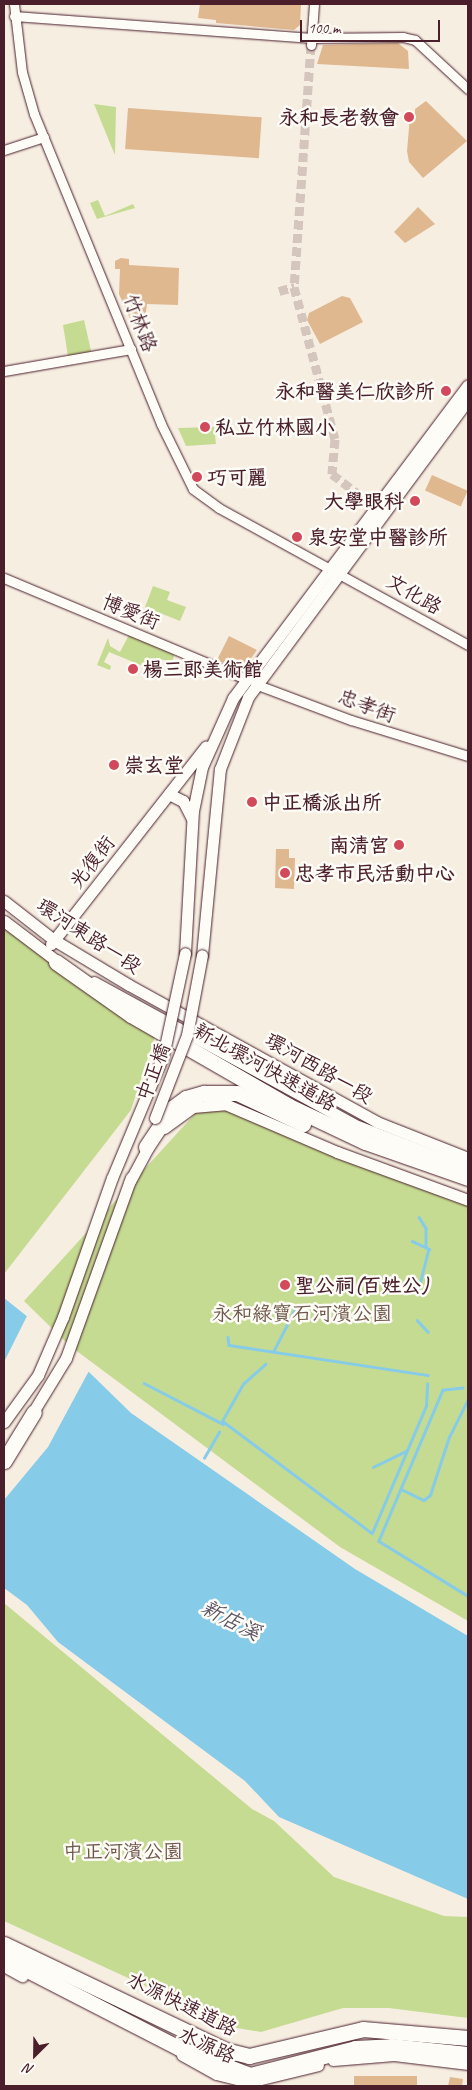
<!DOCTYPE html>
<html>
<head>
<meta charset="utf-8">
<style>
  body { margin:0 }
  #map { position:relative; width:472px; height:2090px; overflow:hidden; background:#f7eee2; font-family:Caveat,"LXGW WenKai TC",sans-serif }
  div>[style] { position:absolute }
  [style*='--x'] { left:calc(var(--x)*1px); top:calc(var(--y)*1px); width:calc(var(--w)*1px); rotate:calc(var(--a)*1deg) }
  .green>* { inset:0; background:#c5db91 }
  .water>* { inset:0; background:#86cbe8 }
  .pier>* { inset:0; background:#f7eee2 }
  .stream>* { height:2.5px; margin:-1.25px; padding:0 1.25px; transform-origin:1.25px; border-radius:1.25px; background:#86cbe8 }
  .building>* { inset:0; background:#dfb890; transform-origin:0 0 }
  .street-tunnel>* { height:9px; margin-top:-4.5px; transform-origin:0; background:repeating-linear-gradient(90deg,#d4c5bd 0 9px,transparent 0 13.5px) }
  .roads { filter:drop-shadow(0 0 1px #4a1f2b) drop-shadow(0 0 1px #4a1f2b) }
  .street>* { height:9px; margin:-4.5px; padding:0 4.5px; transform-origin:4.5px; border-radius:4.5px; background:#fdfcf7 }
  .secondary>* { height:11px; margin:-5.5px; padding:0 5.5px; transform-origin:5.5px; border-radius:5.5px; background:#fdfcf7 }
  .highway>* { height:15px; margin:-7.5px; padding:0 7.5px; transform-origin:7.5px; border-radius:7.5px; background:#fdfcf7 }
  .bridges { filter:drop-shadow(0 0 1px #4a1f2b) drop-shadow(0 0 1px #4a1f2b) }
  .secondary-bridge>* { height:11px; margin:-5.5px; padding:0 5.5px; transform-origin:5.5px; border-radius:5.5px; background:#fdfcf7 }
  .dots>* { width:14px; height:14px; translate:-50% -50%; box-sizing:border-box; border:2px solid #fdfcf7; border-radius:50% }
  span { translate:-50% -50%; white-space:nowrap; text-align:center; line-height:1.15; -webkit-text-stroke:5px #fdfcf7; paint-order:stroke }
  .poi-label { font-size:20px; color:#4a1f2b; font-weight:700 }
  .right { translate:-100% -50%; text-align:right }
  .left { translate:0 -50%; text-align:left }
  .street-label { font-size:20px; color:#4a1f2b }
  .park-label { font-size:20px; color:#6f574a }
  .water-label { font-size:21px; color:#5c5364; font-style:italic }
  .frame { position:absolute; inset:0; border:5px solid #4a1f2b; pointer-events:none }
  .north { position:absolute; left:10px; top:2030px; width:50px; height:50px; -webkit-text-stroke:4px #fdfcf7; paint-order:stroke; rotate:203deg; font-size:14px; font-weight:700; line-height:20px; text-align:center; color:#4a1f2b }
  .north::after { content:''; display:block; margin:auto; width:18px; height:22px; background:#4a1f2b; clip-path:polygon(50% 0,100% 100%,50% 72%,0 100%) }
  .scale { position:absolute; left:300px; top:20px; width:140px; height:22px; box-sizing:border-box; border:2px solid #4a1f2b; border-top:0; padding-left:6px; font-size:15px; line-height:18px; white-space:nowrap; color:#4a1f2b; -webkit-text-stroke:4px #fdfcf7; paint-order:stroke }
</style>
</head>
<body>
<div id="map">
  <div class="green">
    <i style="clip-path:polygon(94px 104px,116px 107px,115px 155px,112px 148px)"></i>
    <i style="clip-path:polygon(98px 200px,105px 216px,133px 204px,135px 208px,97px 219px,90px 203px)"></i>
    <i style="clip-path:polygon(84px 320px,92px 355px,68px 356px,63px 325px)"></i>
    <i style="clip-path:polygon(214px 427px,216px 444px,186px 446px,178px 428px)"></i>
    <i style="clip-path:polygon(153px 586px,170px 592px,167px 600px,186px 607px,180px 621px,145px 607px)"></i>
    <i style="clip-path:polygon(129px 635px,175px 653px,172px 662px,160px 659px,155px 671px,109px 652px,104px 662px,111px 666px,110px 670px,97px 665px,108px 638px,110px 646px,120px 652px)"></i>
    <i style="clip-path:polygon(4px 922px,155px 1036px,131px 1110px,4px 1274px)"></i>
    <i style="clip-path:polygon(213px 1094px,468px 1204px,468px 1621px,340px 1547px,70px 1346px,24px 1301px)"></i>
    <i style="clip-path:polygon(4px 1603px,252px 1809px,274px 1821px,334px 1877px,444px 1916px,468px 1917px,468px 2018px,389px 2008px,343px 2008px,261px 2032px,237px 2028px,4px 1921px)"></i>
  </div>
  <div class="water">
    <i style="clip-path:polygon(4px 1298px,53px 1337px,131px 1413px,355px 1569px,468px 1636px,468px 1899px,279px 1817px,245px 1781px,58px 1642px,27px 1605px,4px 1588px)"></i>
  </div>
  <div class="pier">
    <i style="clip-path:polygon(28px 1314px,90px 1369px,48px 1447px,4px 1500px,4px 1362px)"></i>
  </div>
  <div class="stream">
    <i style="--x:419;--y:1217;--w:13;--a:58"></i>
    <i style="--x:426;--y:1228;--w:18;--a:90"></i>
    <i style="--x:412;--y:1241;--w:19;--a:25"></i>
    <i style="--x:429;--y:1249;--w:44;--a:104.3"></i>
    <i style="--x:302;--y:1292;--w:14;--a:-69"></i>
    <i style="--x:417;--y:1320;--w:16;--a:47"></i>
    <i style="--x:228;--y:1337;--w:8;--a:83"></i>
    <i style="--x:229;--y:1345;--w:201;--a:8.6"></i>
    <i style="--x:273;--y:1352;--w:51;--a:-62.9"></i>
    <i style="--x:144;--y:1383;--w:89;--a:27.4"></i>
    <i style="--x:463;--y:1388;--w:20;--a:174"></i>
    <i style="--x:443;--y:1390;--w:164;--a:113"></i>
    <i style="--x:379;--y:1541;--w:105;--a:31.7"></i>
    <i style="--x:222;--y:1421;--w:43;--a:-60.4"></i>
    <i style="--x:243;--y:1384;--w:30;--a:-42"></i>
    <i style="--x:224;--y:1422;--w:185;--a:36.9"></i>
    <i style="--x:372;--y:1533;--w:138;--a:-67"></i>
    <i style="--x:426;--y:1406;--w:22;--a:-87"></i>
    <i style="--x:204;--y:1458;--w:30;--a:-60"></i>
    <i style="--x:373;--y:1467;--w:37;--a:-26"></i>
    <i style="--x:401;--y:1489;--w:25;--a:26"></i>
    <i style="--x:424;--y:1500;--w:8;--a:-40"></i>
    <i style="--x:430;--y:1495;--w:61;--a:-71.9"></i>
    <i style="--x:449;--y:1437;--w:42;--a:-63.4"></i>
  </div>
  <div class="building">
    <i style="clip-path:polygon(200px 4px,301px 4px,300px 25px,294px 30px,216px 23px,216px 20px,198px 18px)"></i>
    <i style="clip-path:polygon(398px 43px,408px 51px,409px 69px,317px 64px,323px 45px)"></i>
    <i style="clip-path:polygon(426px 101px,467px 141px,423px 178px,409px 162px,407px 151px,410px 116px,415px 116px,415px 109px)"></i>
    <i style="left:128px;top:108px;width:134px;height:41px;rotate:4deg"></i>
    <i style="clip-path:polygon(418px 207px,435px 224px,405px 243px,394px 232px)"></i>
    <i style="clip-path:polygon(121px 258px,129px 259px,129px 265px,179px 268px,178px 305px,147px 304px,143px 335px,135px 330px,119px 294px,120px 269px,115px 269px,115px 261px)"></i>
    <i style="clip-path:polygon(342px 296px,350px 298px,363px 322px,320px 344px,307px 320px,309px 313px)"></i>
    <i style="left:432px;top:475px;width:39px;height:17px;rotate:24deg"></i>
    <i style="clip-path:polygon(229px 636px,257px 650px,242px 671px,217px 660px)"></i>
    <i style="clip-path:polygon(276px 849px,289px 849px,289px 858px,295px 858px,294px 889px,275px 888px)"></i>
    <i style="left:354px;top:2076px;width:63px;height:10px"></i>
    <i style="clip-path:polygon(450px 2077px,463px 2079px,462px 2086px,448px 2086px)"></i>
  </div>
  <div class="street-tunnel">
    <i style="--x:311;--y:45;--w:243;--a:94"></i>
    <i style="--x:294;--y:287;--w:157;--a:74.9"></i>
    <i style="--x:335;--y:439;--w:35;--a:95"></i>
    <i style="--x:332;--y:474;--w:56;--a:37.1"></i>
    <i style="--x:279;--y:291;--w:16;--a:-15"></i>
  </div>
  <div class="roads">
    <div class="street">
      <i style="--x:14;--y:4;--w:68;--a:83.3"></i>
      <i style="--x:22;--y:72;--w:44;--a:74.1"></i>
      <i style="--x:34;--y:114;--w:335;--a:67.7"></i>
      <i style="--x:161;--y:424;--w:72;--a:63.8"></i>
      <i style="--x:193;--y:489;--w:32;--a:36"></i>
      <i style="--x:219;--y:508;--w:284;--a:28.8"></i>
      <i style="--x:14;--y:16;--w:299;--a:4.2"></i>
      <i style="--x:312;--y:38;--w:91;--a:-0.6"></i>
      <i style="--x:403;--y:37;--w:12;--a:14"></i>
      <i style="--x:415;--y:40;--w:72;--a:42.8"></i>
      <i style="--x:311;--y:45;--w:41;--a:-85.8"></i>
      <i style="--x:4;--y:150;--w:42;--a:-18"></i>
      <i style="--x:4;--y:371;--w:129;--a:-9.8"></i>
      <i style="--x:4;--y:578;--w:261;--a:22.7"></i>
      <i style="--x:255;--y:684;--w:103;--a:20.6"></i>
      <i style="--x:351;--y:720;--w:122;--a:17.1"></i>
    </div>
    <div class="secondary">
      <i style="--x:169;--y:794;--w:16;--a:27"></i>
      <i style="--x:183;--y:801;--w:20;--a:63"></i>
      <i style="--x:4;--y:901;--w:63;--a:38"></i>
      <i style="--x:54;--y:940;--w:87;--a:31"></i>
      <i style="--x:129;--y:985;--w:283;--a:28.9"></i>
      <i style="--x:377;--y:1122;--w:98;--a:21.6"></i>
      <i style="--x:4;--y:921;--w:73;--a:37.2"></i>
      <i style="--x:51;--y:944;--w:251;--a:-51.9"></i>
      <i style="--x:185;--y:953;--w:142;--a:-86.8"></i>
      <i style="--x:193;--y:811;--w:45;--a:-78.4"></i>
      <i style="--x:202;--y:767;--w:76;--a:-65.8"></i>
      <i style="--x:233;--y:698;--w:391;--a:-53.1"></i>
      <i style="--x:202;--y:955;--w:187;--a:-84.5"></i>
      <i style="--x:220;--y:769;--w:77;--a:-68.7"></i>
      <i style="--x:248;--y:697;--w:370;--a:-53.5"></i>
      <i style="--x:94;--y:982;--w:295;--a:28.7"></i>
      <i style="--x:353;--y:1124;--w:123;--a:21.4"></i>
      <i style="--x:164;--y:1128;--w:36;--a:-36"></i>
      <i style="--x:193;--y:1107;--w:32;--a:-5"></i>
      <i style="--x:225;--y:1104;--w:122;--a:23.2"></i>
      <i style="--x:337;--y:1152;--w:140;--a:20.1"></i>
      <i style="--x:129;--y:1183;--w:47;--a:-61.8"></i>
      <i style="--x:30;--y:1417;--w:69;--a:-58.6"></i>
      <i style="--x:66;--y:1358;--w:192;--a:-70.2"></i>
      <i style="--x:4;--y:1966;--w:21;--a:29"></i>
      <i style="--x:182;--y:2055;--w:39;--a:29"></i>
      <i style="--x:216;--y:2074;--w:34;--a:14"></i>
      <i style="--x:249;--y:2082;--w:71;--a:-13.8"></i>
      <i style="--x:333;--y:2060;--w:61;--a:-4.7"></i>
      <i style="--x:394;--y:2055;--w:75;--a:6.9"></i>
    </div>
    <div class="highway">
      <i style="--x:56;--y:962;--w:92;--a:35.2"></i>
      <i style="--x:131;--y:1015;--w:182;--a:29.9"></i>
      <i style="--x:289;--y:1106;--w:84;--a:25.3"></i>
      <i style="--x:365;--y:1142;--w:109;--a:19.3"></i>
      <i style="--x:146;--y:1147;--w:47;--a:-56.3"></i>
      <i style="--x:172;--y:1108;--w:17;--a:-36"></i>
      <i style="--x:186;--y:1098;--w:19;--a:-16"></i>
      <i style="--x:204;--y:1093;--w:33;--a:0"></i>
      <i style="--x:237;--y:1093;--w:73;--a:25.2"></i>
      <i style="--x:4;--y:1461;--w:57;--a:-58.5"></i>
      <i style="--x:4;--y:1944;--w:245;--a:25.6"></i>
      <i style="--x:225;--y:2050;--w:25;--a:14"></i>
      <i style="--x:249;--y:2056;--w:117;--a:-13.3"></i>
      <i style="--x:363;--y:2029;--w:105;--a:4.9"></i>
      <i style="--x:4;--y:1958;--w:197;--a:27.2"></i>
      <i style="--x:179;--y:2048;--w:76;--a:20.8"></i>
      <i style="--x:250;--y:2075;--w:108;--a:-14.4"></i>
      <i style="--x:355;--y:2048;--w:36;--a:-3"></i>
      <i style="--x:391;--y:2046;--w:77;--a:5.9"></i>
    </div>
  </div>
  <div class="bridges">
    <div class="secondary-bridge">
      <i style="--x:155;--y:1118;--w:89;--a:-68.9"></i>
      <i style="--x:187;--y:1035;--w:81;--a:-79.4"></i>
      <i style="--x:4;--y:1422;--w:58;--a:-54.1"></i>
      <i style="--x:38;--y:1375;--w:63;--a:-66.7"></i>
      <i style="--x:63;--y:1317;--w:147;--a:-70.6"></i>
      <i style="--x:112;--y:1178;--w:132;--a:-67.3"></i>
      <i style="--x:163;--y:1056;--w:105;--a:-77.9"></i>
    </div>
  </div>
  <div class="dots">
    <i style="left:409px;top:117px;background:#d1495b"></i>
    <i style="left:446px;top:391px;background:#d1495b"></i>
    <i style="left:205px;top:427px;background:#d1495b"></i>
    <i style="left:197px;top:477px;background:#d1495b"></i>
    <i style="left:415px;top:501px;background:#d1495b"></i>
    <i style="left:297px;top:537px;background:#d1495b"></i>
    <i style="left:133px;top:669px;background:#d1495b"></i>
    <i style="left:114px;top:765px;background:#d1495b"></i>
    <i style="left:252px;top:802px;background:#d1495b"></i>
    <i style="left:399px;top:845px;background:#d1495b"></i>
    <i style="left:285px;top:873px;background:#d1495b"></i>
    <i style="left:285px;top:1285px;background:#d1495b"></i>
  </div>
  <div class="poi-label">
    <span class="right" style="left:399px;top:117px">永和長老教會</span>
    <span class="right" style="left:435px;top:391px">永和醫美仁欣診所</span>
    <span class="left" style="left:215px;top:427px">私立竹林國小</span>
    <span class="left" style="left:207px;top:477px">巧可麗</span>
    <span class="right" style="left:404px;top:501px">大學眼科</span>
    <span class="left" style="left:308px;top:537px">泉安堂中醫診所</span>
    <span class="left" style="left:143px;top:669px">楊三郎美術館</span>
    <span class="left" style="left:124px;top:765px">崇玄堂</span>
    <span class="left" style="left:262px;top:802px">中正橋派出所</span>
    <span class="right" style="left:389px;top:845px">南清宮</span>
    <span class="left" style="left:295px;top:873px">忠孝市民活動中心</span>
    <span class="left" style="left:295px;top:1285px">聖公祠(百姓公)</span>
  </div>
  <div class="street-label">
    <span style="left:140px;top:323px;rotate:69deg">竹林路</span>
    <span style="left:414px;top:594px;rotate:30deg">文化路</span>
    <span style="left:131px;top:612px;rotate:22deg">博愛街</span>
    <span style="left:367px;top:706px;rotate:20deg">忠孝街</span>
    <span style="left:92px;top:862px;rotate:-52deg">光復街</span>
    <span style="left:89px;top:936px;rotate:33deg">環河東路一段</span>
    <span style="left:265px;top:1067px;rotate:29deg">新北環河快速道路</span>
    <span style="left:319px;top:1068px;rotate:30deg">環河西路一段</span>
    <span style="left:153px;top:1072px;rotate:-69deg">中正橋</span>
    <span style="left:182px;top:2004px;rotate:26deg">水源快速道路</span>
    <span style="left:207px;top:2045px;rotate:25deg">水源路</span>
  </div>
  <div class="park-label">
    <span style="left:302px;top:1313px">永和綠寶石河濱公園</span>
    <span style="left:123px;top:1851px">中正河濱公園</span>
  </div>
  <div class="water-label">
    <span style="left:231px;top:1620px;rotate:27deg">新店溪</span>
  </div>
  <div class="frame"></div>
  <div class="north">N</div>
  <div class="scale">100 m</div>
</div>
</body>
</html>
